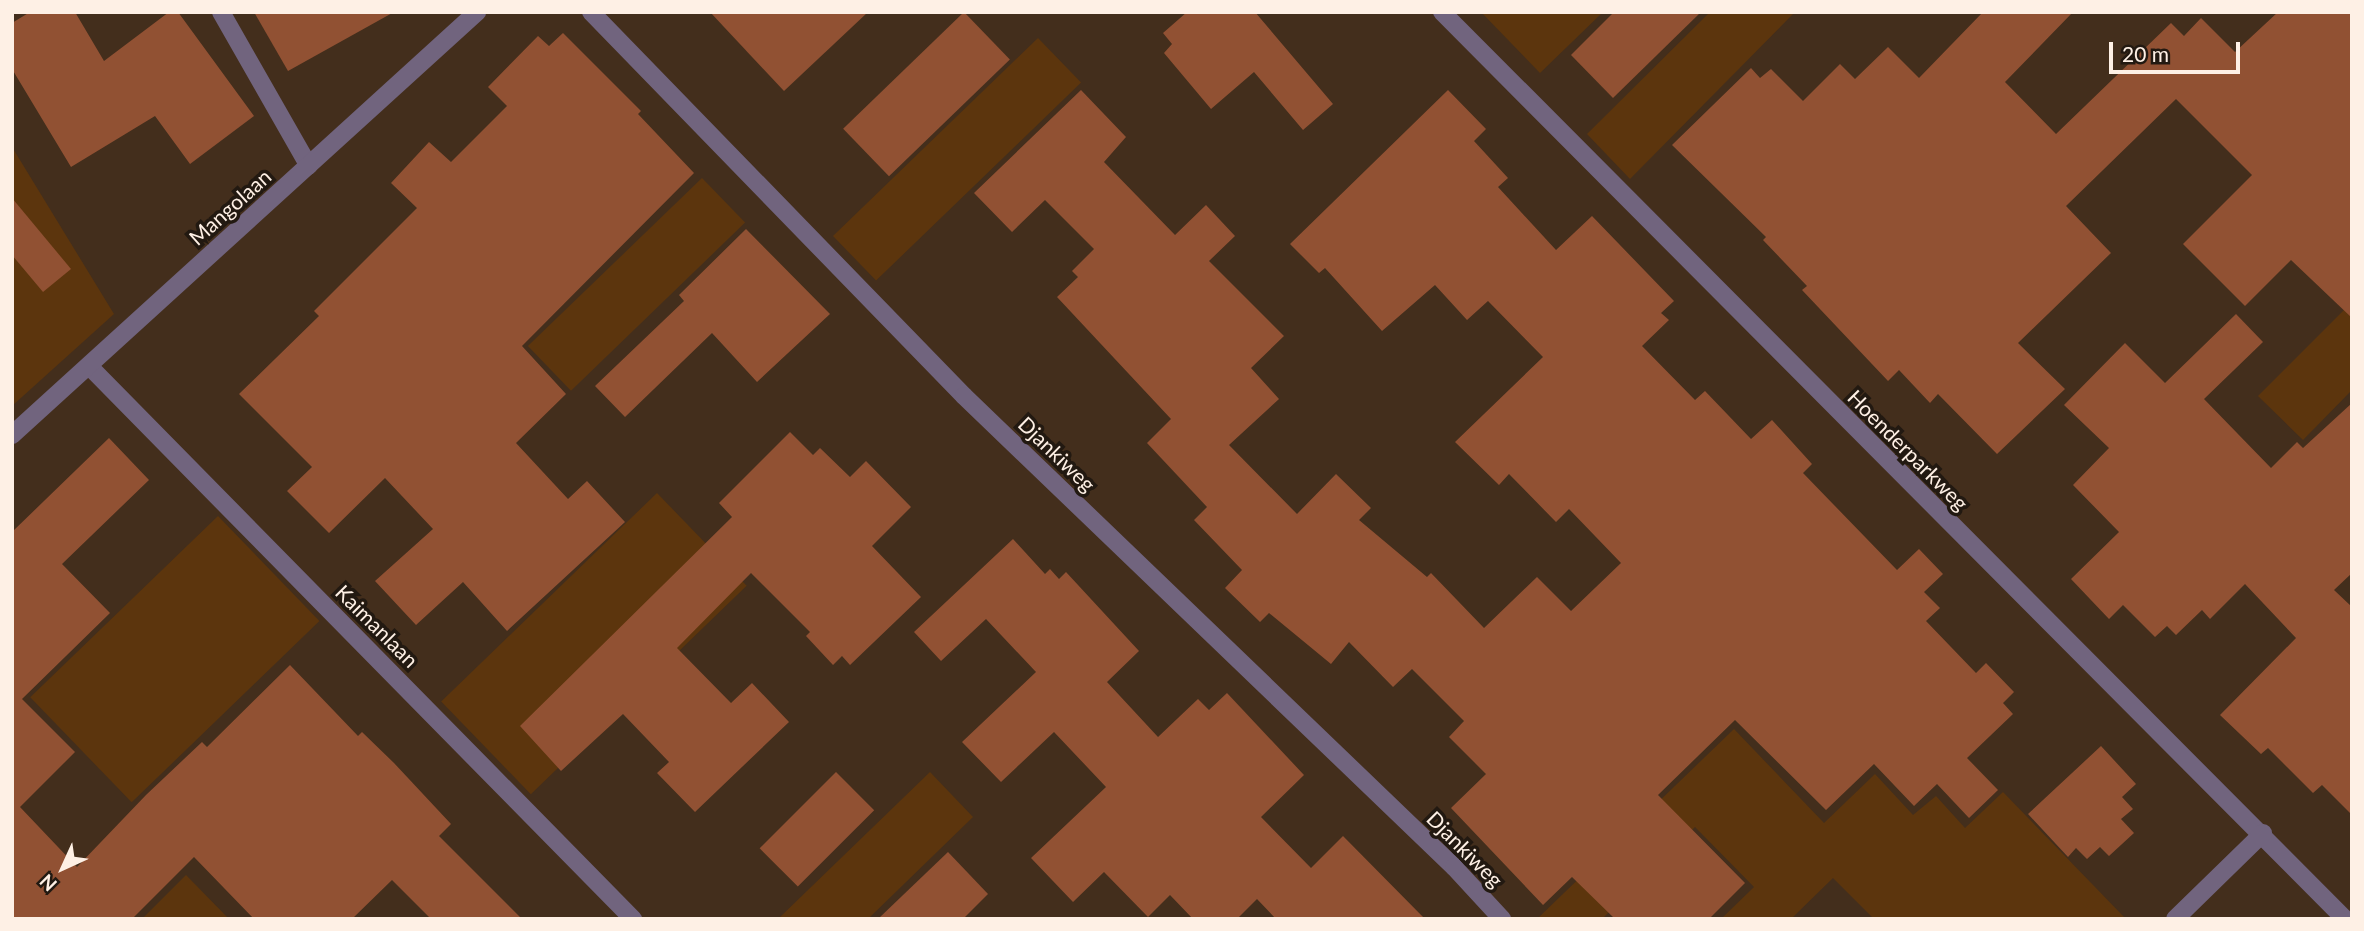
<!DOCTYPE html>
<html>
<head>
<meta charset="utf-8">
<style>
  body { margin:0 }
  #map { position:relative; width:2364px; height:931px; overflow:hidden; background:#432e1c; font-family:Lato,sans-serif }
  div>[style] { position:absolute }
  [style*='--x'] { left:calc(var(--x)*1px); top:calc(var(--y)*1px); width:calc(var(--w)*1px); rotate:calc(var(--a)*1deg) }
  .green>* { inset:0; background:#5c350d; transform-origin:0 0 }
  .building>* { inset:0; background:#915133; transform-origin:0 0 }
  .service>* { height:18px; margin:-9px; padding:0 9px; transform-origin:9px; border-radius:9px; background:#71647e }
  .minor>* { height:18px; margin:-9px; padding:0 9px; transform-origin:9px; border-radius:9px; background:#71647e }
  span { translate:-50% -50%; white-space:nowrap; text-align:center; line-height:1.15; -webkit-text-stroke:7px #221911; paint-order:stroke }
  .street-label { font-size:21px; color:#fef0e5 }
  .frame { position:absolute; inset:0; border:14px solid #fef0e5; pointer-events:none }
  .north { position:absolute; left:28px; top:833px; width:70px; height:70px; -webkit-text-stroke:5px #221911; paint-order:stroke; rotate:225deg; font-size:19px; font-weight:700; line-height:28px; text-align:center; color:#fef0e5 }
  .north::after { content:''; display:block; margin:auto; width:24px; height:32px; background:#fef0e5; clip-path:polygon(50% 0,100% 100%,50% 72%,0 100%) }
  .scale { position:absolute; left:2109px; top:42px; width:131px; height:32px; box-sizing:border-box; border:4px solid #fef0e5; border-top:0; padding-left:9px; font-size:21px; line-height:24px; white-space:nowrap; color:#fef0e5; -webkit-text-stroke:5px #221911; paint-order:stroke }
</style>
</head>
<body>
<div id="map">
  <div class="green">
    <i style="clip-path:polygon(1481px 12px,1603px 12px,1540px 73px)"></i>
    <i style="clip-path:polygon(1710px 12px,1795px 12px,1630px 179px,1587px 134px)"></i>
    <i style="left:1038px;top:38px;width:62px;height:285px;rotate:46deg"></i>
    <i style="clip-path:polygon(12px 147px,114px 314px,12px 406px)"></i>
    <i style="left:702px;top:178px;width:62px;height:242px;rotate:46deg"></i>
    <i style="clip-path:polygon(2352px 302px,2352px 390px,2303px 440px,2258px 396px)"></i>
    <i style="left:657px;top:493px;width:129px;height:300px;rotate:46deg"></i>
    <i style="left:218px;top:516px;width:146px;height:261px;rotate:46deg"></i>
    <i style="clip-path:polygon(1734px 729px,1824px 823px,1875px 774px,1913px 815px,1936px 796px,1965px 828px,2003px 792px,2126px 919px,1874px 919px,1833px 878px,1791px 919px,1721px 919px,1754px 887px,1695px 827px,1602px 919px,1537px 919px)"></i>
    <i style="clip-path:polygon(930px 772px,973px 817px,868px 919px,778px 919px)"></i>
    <i style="clip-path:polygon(186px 875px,229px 919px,142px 919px)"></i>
  </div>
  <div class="building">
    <i style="clip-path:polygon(30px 12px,75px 12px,104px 61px,169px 12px,178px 12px,254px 116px,190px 164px,155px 116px,71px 167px,12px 69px,12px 23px)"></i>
    <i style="clip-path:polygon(254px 12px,394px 12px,288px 71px)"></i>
    <i style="clip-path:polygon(710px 12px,868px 12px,784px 91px)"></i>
    <i style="left:964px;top:12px;width:66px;height:168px;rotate:46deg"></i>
    <i style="clip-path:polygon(1187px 12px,1255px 12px,1333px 104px,1303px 130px,1254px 72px,1211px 109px,1164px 53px,1172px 44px,1163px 33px)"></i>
    <i style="clip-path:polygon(1614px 12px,1701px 12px,1613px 98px,1571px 55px)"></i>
    <i style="clip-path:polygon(1983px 12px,2073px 12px,2005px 82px,2056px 134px,2171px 23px,2184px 36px,2201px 18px,2235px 52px,2278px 12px,2352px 12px,2352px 318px,2291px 260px,2245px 306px,2183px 244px,2252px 175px,2176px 99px,2066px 206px,2111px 253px,2018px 343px,2065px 389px,1997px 454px,1938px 394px,1930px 403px,1899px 370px,1888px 381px,1802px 290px,1807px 286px,1763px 240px,1766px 237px,1672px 145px,1751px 68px,1760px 78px,1771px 69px,1803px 101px,1840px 64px,1855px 79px,1888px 47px,1919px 78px)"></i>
    <i style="clip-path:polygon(563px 33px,641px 111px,638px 114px,694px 173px,522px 346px,566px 394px,516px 443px,568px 499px,587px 481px,625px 522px,507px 631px,463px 582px,416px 625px,375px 581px,433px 529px,385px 478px,329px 533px,287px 491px,312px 467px,239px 394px,319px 316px,314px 311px,417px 208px,391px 183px,429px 142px,451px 162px,507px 106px,488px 87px,538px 36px,549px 46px)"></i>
    <i style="clip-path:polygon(1081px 90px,1126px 137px,1104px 162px,1175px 235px,1206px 205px,1235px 236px,1209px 261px,1284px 336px,1251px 368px,1279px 399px,1229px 445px,1297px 514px,1336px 474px,1371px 508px,1359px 520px,1427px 577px,1431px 573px,1484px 628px,1537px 577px,1571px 611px,1621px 563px,1569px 509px,1556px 522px,1509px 474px,1499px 485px,1455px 442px,1543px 357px,1488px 301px,1467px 320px,1435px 285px,1382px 331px,1325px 268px,1319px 273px,1290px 244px,1448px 90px,1486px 129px,1474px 141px,1508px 178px,1498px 187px,1556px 250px,1592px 216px,1674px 301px,1661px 313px,1669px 320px,1642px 346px,1695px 400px,1705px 391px,1751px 439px,1772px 420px,1812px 464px,1803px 473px,1897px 570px,1919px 549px,1943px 574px,1924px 592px,1940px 608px,1926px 621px,1976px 673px,1986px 663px,2014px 692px,2003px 703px,2013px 714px,1967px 758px,1998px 790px,1969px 818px,1937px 784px,1914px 806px,1874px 764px,1826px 810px,1735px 720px,1658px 795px,1745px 883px,1709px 919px,1615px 919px,1572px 877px,1543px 905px,1451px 808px,1486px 774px,1449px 737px,1464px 721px,1412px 669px,1393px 687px,1349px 642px,1331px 664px,1269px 613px,1260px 622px,1225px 588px,1242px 570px,1194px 520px,1207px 507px,1147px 443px,1171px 419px,1057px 297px,1078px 277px,1072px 271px,1094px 249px,1045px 200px,1012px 232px,974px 193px)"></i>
    <i style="clip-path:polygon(12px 198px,71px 269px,43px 292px,12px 255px)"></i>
    <i style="clip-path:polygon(746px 229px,830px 314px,757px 382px,712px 333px,625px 417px,595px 386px,684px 301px,679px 295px)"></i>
    <i style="clip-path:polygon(2236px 314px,2263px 342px,2204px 399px,2271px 468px,2297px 442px,2303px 448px,2352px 403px,2352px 573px,2334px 590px,2352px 607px,2352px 815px,2322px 785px,2313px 793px,2268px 748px,2261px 754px,2220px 715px,2296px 638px,2245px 584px,2210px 619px,2202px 610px,2176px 635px,2167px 626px,2155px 637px,2123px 605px,2109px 619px,2071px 579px,2119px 532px,2073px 485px,2109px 448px,2064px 405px,2125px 343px,2165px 383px)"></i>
    <i style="clip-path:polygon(790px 432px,813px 455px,820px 448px,850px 477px,866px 461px,911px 507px,872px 546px,921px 597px,850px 665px,842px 656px,833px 665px,806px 636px,810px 632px,751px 573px,677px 648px,731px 703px,752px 683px,789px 722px,695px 812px,657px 773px,669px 762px,623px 714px,561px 771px,520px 726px,732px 517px,719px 503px)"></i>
    <i style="clip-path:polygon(109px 438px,149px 480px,62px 564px,110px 613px,22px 699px,75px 752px,20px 807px,77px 867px,146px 795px,202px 742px,207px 747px,290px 665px,358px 736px,362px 732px,394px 763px,451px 824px,439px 836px,522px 919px,431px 919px,392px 880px,352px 919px,254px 919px,194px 857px,132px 919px,12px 919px,12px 532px)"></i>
    <i style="clip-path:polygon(1013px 539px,1045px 574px,1050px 569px,1059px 579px,1066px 572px,1139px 651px,1107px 682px,1158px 737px,1198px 699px,1209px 710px,1227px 693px,1304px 775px,1261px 817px,1311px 868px,1343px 836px,1425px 919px,1276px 919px,1257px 899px,1237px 919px,1193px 919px,1170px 895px,1148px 917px,1104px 872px,1073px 902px,1031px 858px,1106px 787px,1054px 732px,1001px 782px,962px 742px,1036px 672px,986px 619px,941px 661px,914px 632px)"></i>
    <i style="clip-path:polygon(2101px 746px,2136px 784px,2122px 797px,2133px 809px,2121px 819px,2134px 833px,2109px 856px,2100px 847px,2087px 859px,2076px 848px,2068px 857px,2028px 814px)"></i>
    <i style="left:836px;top:772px;width:54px;height:108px;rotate:45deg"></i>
    <i style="clip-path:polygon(948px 852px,988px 894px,963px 919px,878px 919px)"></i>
  </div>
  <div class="service">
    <i style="--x:221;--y:12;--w:177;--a:60.3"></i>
  </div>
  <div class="minor">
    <i style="--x:591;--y:12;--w:535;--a:45.83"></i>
    <i style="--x:964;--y:396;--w:680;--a:43.87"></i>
    <i style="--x:1454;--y:867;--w:71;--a:47.3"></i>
    <i style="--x:1442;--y:12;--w:1280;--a:45.13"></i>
    <i style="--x:89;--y:366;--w:776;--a:45.47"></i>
    <i style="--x:12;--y:435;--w:629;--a:-42.29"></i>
    <i style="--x:2175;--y:919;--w:123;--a:-44.3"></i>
  </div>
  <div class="street-label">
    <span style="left:230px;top:207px;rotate:-42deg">Mangolaan</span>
    <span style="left:1908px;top:450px;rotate:45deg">Hoenderparkweg</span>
    <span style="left:1057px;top:454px;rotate:44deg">Djankiweg</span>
    <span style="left:377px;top:626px;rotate:45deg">Kaimanlaan</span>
    <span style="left:1465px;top:849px;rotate:45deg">Djankiweg</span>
  </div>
  <div class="frame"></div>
  <div class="north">N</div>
  <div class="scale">20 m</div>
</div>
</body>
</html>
